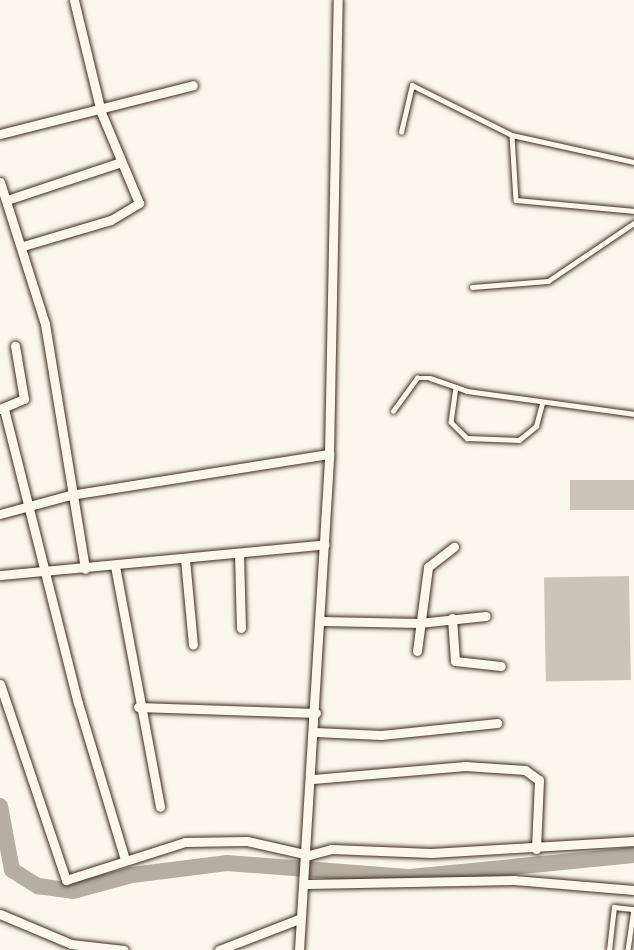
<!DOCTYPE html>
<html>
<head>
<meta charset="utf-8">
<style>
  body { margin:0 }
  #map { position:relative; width:634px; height:950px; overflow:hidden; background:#fbf7ec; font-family:"Indie Flower",sans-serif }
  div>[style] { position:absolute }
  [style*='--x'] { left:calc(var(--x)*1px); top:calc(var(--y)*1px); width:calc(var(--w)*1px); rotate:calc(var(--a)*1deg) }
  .river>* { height:16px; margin:-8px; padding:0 8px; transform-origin:8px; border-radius:8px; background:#b6aea2 }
  .building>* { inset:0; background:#ccc4b9; transform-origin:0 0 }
  .roads { filter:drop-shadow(0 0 2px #3b2a1e) drop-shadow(0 0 2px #3b2a1e) }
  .service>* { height:4.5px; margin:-2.25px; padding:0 2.25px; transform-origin:2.25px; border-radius:2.25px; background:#fbf7ec }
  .minor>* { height:9px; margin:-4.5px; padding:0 4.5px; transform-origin:4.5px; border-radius:4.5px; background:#fbf7ec }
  span { translate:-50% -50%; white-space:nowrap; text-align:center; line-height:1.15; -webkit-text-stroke:6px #fbf7ec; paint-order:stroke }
</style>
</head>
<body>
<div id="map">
  <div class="river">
    <i style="--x:0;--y:806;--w:65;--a:79.4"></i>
    <i style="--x:12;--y:870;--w:31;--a:32"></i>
    <i style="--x:38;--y:886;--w:35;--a:8"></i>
    <i style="--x:73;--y:891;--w:61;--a:-15.2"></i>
    <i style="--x:132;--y:875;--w:96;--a:-7.2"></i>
    <i style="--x:227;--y:863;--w:184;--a:4.4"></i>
    <i style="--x:410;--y:877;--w:225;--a:-5.6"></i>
  </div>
  <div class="building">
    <i style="left:634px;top:480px;width:30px;height:64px;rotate:90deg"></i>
    <i style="left:629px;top:576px;width:104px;height:85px;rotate:89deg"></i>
  </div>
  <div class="roads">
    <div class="service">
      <i style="--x:401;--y:132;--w:48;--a:-76.8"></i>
      <i style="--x:412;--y:85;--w:112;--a:26.6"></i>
      <i style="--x:512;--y:135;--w:125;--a:12.5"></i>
      <i style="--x:512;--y:135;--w:65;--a:86.5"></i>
      <i style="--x:516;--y:200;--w:119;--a:5.3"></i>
      <i style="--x:472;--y:287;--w:76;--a:-4.5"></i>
      <i style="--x:548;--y:281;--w:104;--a:-34"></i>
      <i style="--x:456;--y:387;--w:35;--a:98"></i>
      <i style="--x:451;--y:422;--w:23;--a:45"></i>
      <i style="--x:467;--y:438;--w:52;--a:2.2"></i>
      <i style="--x:519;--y:440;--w:22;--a:-39"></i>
      <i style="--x:536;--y:426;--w:24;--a:-75"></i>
      <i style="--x:393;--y:411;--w:41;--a:-54"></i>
      <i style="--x:417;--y:378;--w:13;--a:0"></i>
      <i style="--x:430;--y:378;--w:39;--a:19"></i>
      <i style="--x:467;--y:391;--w:169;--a:7.8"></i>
      <i style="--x:609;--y:950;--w:43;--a:-83.4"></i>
      <i style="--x:614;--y:907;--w:20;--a:6"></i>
      <i style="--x:634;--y:909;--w:41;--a:98.3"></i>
    </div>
    <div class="minor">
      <i style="--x:0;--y:134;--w:199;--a:-14.2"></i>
      <i style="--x:0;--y:182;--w:149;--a:72.4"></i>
      <i style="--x:45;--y:324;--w:248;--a:80.7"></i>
      <i style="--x:7;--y:200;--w:120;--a:-18.4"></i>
      <i style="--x:23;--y:246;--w:92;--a:-16.5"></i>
      <i style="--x:111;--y:220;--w:33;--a:-31"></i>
      <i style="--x:139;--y:203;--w:99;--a:-112.7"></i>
      <i style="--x:101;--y:112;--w:115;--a:-103.6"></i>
      <i style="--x:0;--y:409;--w:26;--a:-23"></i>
      <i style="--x:24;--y:399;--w:54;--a:-99.6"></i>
      <i style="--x:4;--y:409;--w:303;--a:75.9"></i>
      <i style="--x:78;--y:703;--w:164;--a:73.3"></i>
      <i style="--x:0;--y:514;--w:73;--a:-15.2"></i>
      <i style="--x:70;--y:495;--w:262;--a:-9"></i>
      <i style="--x:239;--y:553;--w:75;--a:88.5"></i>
      <i style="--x:185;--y:559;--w:86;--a:84.7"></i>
      <i style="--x:115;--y:566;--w:245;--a:79.4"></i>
      <i style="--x:0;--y:575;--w:326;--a:-5.4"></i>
      <i style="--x:452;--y:618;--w:43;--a:86"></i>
      <i style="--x:455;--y:661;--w:46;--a:6.2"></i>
      <i style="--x:321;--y:621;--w:98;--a:1.2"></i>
      <i style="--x:419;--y:623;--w:67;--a:-6"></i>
      <i style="--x:417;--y:651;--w:85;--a:-82.5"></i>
      <i style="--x:428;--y:567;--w:33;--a:-38"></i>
      <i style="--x:0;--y:684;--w:207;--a:71.4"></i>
      <i style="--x:66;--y:880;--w:125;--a:-17.7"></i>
      <i style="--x:185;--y:842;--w:62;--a:-0.9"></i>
      <i style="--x:247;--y:841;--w:64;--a:12.7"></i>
      <i style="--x:309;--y:855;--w:23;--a:-15"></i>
      <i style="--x:331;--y:849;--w:100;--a:2.3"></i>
      <i style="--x:431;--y:853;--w:203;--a:-3.4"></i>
      <i style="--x:138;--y:707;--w:178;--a:1.9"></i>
      <i style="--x:315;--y:732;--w:66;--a:2.6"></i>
      <i style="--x:381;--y:735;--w:117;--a:-5.9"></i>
      <i style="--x:313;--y:779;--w:153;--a:-4.9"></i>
      <i style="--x:465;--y:766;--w:60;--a:3.8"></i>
      <i style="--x:525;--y:770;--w:17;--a:36"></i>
      <i style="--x:539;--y:780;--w:69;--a:92.5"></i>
      <i style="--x:307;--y:884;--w:207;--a:-1.1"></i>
      <i style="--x:514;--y:880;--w:120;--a:4.8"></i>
      <i style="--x:0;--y:914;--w:77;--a:22.9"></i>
      <i style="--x:71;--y:944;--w:53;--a:6.5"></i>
      <i style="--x:219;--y:950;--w:86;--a:-21.2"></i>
      <i style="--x:299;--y:950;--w:497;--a:-86.5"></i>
      <i style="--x:329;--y:454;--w:454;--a:-88.9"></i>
    </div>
  </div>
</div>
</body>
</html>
